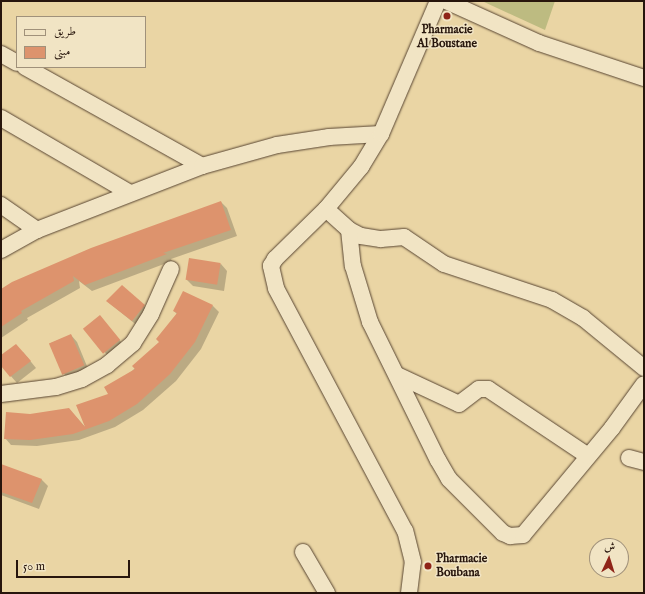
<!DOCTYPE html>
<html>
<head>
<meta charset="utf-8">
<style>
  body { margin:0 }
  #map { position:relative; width:645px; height:594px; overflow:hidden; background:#ead5a4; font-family:"IM FELL English",Amiri,serif }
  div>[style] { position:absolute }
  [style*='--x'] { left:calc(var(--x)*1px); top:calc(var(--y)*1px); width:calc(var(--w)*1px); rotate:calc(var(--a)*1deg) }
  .green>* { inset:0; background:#bdbb81 }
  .shadow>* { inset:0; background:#0003; transform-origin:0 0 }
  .building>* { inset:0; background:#dd936d; transform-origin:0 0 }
  .roads { filter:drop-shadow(0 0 1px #584532) drop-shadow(0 0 1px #584532) }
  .minor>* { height:16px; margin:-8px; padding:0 8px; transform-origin:8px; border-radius:8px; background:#f1e4c4 }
  .dots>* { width:11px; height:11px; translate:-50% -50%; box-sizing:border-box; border:2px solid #f1e4c4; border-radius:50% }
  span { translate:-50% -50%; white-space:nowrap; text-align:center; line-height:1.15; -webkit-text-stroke:3px #f1e4c4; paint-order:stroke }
  .poi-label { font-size:12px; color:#27150c; font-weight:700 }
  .left { translate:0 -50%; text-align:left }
  .frame { position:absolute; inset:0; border:2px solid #27150c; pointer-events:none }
  .legend { position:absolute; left:16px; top:16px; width:130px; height:52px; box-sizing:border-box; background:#f1e4c4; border:1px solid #a0917a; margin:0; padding:5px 7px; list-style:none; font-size:12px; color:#27150c }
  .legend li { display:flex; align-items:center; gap:8px; height:20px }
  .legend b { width:20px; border:1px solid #a0917a }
  .north { position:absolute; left:589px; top:538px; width:40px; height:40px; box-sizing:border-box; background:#f1e4c4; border:1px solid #a0917a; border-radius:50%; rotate:4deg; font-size:11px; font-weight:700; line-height:16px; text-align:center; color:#27150c }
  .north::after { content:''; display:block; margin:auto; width:14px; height:18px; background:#8f2418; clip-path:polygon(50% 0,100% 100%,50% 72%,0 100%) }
  .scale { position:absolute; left:16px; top:560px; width:114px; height:18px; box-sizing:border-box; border:2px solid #27150c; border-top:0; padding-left:5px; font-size:12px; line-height:14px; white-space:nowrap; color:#27150c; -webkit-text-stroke:3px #f1e4c4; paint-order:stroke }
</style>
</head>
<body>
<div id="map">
  <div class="green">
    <i style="clip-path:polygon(482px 1px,555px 1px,545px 30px)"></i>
  </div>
  <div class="shadow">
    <i style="clip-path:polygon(221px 202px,227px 208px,237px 236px,171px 259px,172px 261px,92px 291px,79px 281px,80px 288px,27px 318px,28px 320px,1px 338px,1px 290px)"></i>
    <i style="clip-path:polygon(221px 264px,227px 271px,224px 291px,193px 286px,187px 280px)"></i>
    <i style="clip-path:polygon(108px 302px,144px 306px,150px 312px,139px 327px)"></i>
    <i style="clip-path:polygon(213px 306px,219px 312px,201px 349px,176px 381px,143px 410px,115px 427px,79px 440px,37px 446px,11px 445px,5px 438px,30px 415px,69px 409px,86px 428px,110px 394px,160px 342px,177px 314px,174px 311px)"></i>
    <i style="left:100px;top:316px;width:40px;height:19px;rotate:51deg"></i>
    <i style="clip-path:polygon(71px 335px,77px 342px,89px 371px,70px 379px,63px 373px,51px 343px)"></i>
    <i style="clip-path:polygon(23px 352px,36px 368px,17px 383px,1px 365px,1px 357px)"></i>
    <i style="clip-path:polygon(1px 466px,42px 480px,48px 486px,39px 509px,1px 495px)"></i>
  </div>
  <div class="building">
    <i style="clip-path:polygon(221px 201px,231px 230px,163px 253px,167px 254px,85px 285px,73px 276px,74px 281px,21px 311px,22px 313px,1px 327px,1px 289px,12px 282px,91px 248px)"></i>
    <i style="left:189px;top:258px;width:32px;height:22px;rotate:9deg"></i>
    <i style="clip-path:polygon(122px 285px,145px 305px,132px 321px,106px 301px)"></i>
    <i style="clip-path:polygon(183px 291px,213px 305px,195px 342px,170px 374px,137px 404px,109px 421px,73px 434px,30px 440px,4px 439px,6px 412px,30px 414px,69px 408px,85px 427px,76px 405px,108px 394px,104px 387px,135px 369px,132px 366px,159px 342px,156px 339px,177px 313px,173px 311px)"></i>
    <i style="left:100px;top:315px;width:32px;height:22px;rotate:51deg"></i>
    <i style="left:71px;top:334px;width:34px;height:24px;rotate:67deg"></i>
    <i style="clip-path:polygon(16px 344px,31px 361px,10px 377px,1px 366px,1px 355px)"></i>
    <i style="clip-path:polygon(1px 464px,42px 479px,32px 503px,1px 492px)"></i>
  </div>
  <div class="roads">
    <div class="minor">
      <i style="--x:446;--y:1;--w:102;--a:24.3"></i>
      <i style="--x:539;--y:43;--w:111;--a:18.4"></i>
      <i style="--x:1;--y:54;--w:18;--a:29"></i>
      <i style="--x:25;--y:67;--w:203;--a:29.2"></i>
      <i style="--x:1;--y:118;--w:149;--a:30.2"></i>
      <i style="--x:1;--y:205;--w:44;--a:34.8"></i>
      <i style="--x:326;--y:209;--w:31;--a:42"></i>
      <i style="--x:349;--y:230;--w:13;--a:27"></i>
      <i style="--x:361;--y:236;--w:20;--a:9"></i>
      <i style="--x:381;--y:239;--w:23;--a:-5"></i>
      <i style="--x:404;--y:237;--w:48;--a:34"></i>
      <i style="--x:444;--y:264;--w:114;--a:18.4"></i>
      <i style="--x:552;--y:300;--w:36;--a:30"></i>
      <i style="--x:583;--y:318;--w:79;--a:39.3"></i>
      <i style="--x:349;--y:230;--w:36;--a:84"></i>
      <i style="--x:353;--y:266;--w:59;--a:73.1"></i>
      <i style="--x:370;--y:322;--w:154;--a:63.8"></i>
      <i style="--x:438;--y:460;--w:22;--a:60"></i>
      <i style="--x:449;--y:479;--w:76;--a:45"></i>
      <i style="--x:503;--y:533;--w:8;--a:23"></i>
      <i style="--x:510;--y:536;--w:13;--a:-4"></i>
      <i style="--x:523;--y:535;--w:139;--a:-50.2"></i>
      <i style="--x:612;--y:428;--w:54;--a:-54"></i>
      <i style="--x:1;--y:250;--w:41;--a:-29.1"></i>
      <i style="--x:37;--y:230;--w:177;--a:-21.2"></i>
      <i style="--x:202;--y:166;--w:78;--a:-15.6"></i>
      <i style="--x:277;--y:145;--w:53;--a:-8.7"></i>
      <i style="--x:329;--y:137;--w:52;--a:-3.3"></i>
      <i style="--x:397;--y:375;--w:68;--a:25.1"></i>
      <i style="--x:459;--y:404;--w:25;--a:-37"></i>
      <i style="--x:479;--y:389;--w:9;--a:0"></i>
      <i style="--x:488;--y:389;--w:120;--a:33.8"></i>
      <i style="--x:1;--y:394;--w:55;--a:-7.3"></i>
      <i style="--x:56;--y:387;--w:27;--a:-17"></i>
      <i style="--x:82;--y:379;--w:29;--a:-29"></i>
      <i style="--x:107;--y:365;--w:34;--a:-40"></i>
      <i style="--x:133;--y:343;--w:34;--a:-58"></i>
      <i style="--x:151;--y:314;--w:49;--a:-66"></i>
      <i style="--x:629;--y:458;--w:16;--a:15"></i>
      <i style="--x:303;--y:552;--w:48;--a:59.7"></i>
      <i style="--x:409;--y:593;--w:31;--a:-83"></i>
      <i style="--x:413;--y:562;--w:32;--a:-104"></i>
      <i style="--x:405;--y:531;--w:275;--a:-118"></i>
      <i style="--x:276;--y:288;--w:23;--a:-103"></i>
      <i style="--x:271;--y:266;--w:8;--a:-60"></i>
      <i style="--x:275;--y:259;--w:71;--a:-44.4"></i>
      <i style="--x:326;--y:209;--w:55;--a:-50.2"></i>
      <i style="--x:361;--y:167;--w:39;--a:-59"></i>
      <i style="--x:381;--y:134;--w:145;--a:-66.8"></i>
    </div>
  </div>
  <div class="dots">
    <i style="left:447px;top:16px;background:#8f2418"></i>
    <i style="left:428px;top:566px;background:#8f2418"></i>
  </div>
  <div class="poi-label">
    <span style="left:447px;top:37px">Pharmacie<br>Al Boustane</span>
    <span class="left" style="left:436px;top:566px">Pharmacie<br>Boubana</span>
  </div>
  <div class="frame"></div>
  <ul class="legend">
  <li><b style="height:5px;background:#f1e4c4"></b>طريق</li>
  <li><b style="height:11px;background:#dd936d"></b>مبنى</li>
  </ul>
  <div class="north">ش</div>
  <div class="scale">50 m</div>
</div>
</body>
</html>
